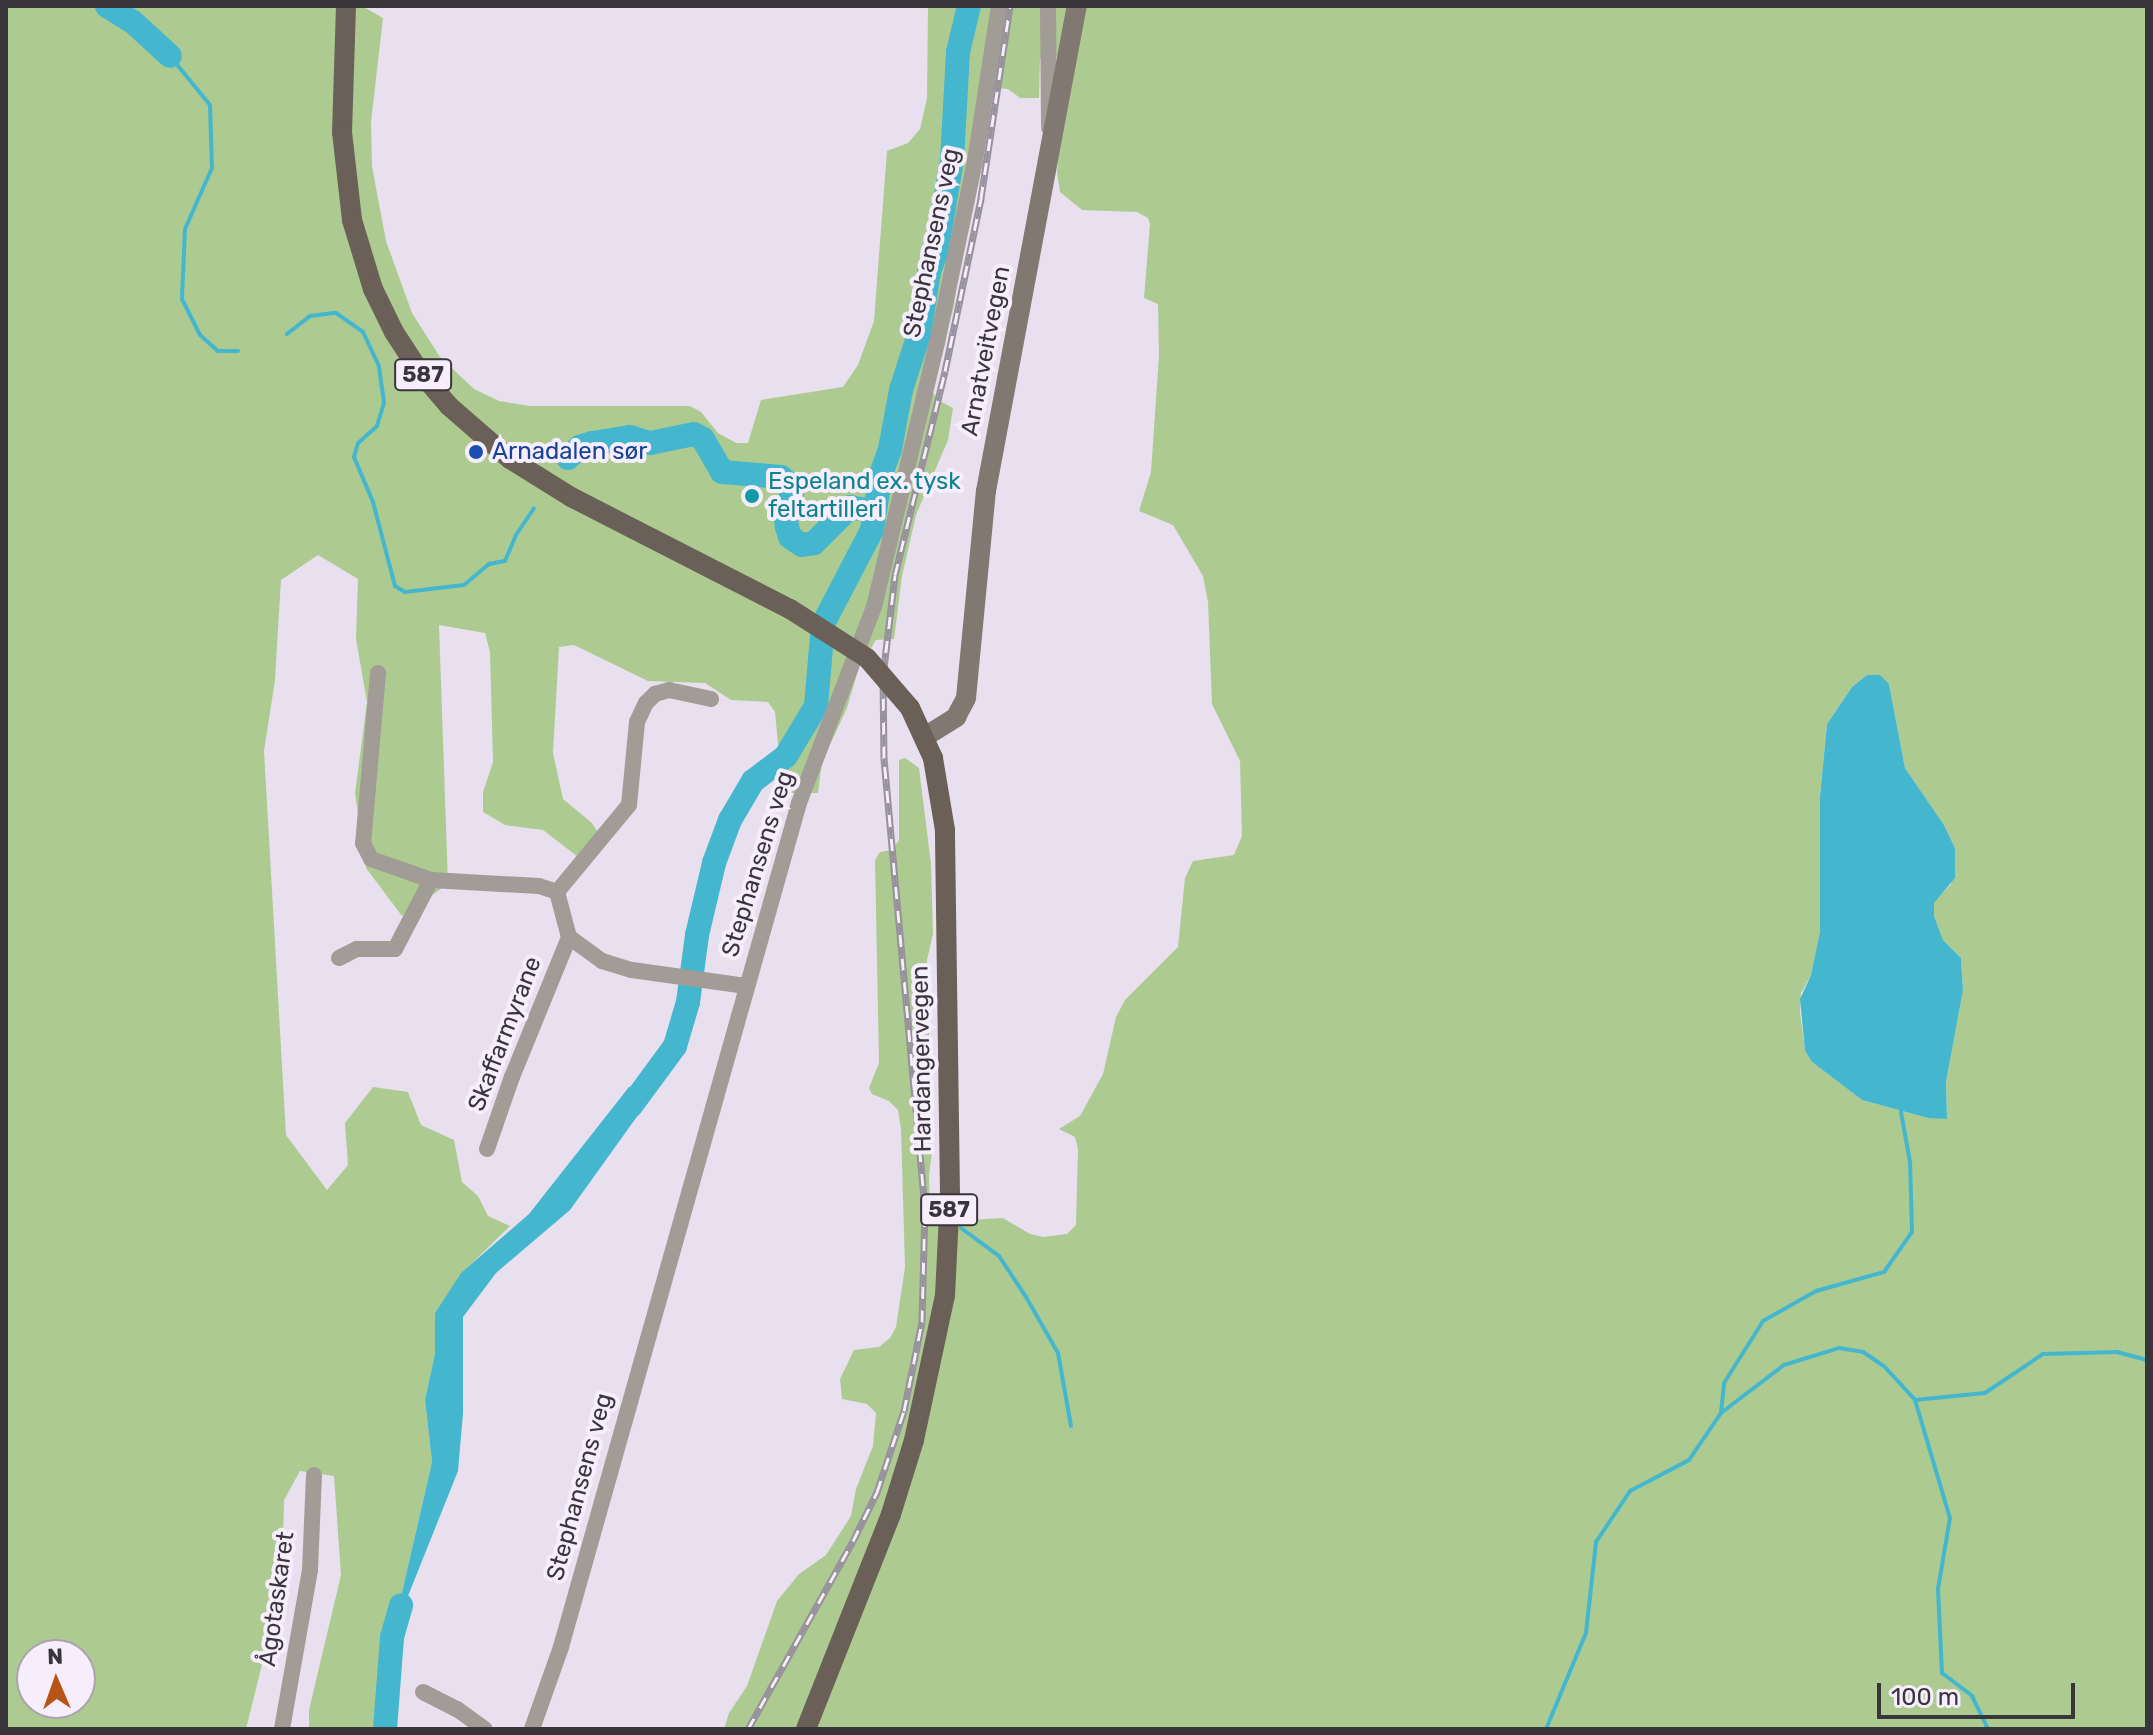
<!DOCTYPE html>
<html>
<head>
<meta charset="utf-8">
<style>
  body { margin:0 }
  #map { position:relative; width:2153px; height:1735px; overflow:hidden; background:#e8e0ef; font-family:Rubik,sans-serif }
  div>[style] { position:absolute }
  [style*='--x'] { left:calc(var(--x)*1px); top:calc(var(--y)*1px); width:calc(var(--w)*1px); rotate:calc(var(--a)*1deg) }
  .green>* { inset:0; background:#adcb91 }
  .water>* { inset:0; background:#44b7cf }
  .stream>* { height:4px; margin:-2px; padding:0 2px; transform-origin:2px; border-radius:2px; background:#44b7cf }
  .river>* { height:24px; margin:-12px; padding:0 12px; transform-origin:12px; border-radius:12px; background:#44b7cf }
  .minor>* { height:16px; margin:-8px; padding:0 8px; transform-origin:8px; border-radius:8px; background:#a19c96 }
  .secondary>* { height:20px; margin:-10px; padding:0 10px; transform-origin:10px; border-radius:10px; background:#817971 }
  .primary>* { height:20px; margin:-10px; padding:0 10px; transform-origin:10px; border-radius:10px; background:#6a6057 }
  .rail>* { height:7px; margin-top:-3.5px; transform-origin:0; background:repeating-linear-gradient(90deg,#f6edfd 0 12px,#97919c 0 24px); box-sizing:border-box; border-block:2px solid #97919c }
  .primary-bridge>* { height:20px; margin:-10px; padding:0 10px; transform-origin:10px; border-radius:10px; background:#6a6057 }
  .dots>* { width:22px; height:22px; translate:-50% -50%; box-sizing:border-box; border:4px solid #f6edfd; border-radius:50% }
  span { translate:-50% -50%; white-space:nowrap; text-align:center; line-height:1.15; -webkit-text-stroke:8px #f6edfd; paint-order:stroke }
  .shield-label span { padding:2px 6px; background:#f6edfd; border:2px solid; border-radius:6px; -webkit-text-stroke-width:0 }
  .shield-label { font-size:22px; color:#38353b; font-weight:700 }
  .street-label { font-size:24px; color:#38353b }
  .transit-label { font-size:24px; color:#164399 }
  .left { translate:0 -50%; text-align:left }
  .culture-label { font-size:24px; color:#0d838f }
  .frame { position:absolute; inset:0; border:8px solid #38353b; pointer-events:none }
  .north { position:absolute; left:16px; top:1639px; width:80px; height:80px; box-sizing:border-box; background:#f6edfd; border:2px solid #aaa3af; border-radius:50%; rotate:358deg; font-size:22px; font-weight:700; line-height:32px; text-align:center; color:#38353b }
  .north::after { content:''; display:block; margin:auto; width:28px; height:36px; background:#b75519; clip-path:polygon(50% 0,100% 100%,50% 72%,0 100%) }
  .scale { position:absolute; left:1877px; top:1683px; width:198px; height:36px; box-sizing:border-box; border:4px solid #38353b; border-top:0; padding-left:10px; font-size:24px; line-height:28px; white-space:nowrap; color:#38353b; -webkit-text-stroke:6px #f6edfd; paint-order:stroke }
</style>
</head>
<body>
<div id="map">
  <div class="green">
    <i style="clip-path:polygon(evenodd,6px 6px,362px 6px,383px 18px,371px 122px,372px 166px,386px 241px,412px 313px,440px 357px,474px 389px,499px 401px,530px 406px,690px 406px,701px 412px,718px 433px,736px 443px,748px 443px,761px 400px,843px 387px,858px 365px,874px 321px,887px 151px,908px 143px,920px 129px,927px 98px,928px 6px,2147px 6px,2147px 1729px,724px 1729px,729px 1713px,747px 1686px,777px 1601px,799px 1574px,826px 1555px,851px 1516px,856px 1489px,873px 1446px,876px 1413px,867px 1404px,842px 1399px,840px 1379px,854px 1350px,879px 1347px,890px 1338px,896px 1327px,905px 1267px,901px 1129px,898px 1110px,889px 1101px,872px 1094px,869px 1088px,879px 1063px,875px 860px,880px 852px,892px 850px,899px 840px,899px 760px,905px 758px,919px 768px,931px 864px,933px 934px,927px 960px,932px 1151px,929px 1176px,930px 1219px,937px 1222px,1003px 1218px,1030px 1234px,1043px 1237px,1067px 1234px,1076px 1225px,1078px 1149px,1075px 1137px,1059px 1129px,1080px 1116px,1103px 1074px,1116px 1017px,1125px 1000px,1178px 947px,1185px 878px,1193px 861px,1234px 855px,1242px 836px,1240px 761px,1212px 704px,1208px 602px,1203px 576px,1173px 525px,1139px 511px,1151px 472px,1159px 355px,1158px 304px,1144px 298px,1150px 224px,1148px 218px,1137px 212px,1082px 210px,1060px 192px,1057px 172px,1066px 56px,1040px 58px,1039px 98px,1020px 98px,1008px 89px,995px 88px,991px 93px,963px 229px,954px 306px,931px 390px,938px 400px,953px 408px,948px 440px,916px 515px,902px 576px,894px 639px,876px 640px,859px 667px,847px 708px,822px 762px,818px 793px,786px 793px,782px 787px,775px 712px,768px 702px,731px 700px,705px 683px,648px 681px,574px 645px,559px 647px,553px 753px,563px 799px,592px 823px,604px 842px,586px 863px,543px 830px,505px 825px,483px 812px,483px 792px,493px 762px,490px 652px,485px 633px,439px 625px,448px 884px,402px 916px,366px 868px,355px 793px,367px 702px,356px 639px,358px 579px,318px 555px,281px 580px,275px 680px,264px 751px,286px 1135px,327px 1190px,348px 1165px,345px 1123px,373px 1087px,408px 1092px,421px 1125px,454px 1140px,462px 1182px,478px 1196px,488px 1216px,510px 1226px,462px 1273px,435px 1313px,435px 1353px,425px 1400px,432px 1462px,392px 1636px,385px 1729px,309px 1729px,309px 1710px,341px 1575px,334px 1476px,300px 1471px,284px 1500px,282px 1584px,246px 1729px,6px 1729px,6px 6px,1867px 675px,1889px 684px,1905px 768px,1944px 825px,1955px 848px,1951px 884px,1934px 902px,1934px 916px,1943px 940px,1961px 958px,1963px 989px,1946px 1082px,1947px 1118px,1928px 1118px,1862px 1100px,1812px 1062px,1805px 1051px,1800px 1012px,1801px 993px,1811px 975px,1820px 931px,1820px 796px,1827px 724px,1852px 687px,1867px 675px,6px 6px,32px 1655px,80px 1655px,80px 1703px,32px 1703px,32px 1655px)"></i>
  </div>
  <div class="water">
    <i style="clip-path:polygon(1867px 675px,1880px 675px,1889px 684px,1905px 768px,1944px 825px,1955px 848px,1955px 878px,1934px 903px,1934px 916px,1943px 940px,1961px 958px,1963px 990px,1946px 1082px,1947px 1119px,1928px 1118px,1862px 1100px,1812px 1062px,1805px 1051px,1800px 999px,1811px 975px,1820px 931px,1820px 796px,1827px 724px,1852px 687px)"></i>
    <i style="clip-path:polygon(651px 1083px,651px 1097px,570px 1210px,496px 1273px,463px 1317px,463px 1413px,458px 1471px,392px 1636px,432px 1462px,425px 1400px,435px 1353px,435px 1313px,461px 1273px,529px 1214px,629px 1087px)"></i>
  </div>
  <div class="stream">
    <i style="--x:170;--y:56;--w:63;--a:50.8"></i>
    <i style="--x:210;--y:105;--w:63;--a:88.2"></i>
    <i style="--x:212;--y:168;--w:67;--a:113.9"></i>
    <i style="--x:185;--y:229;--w:70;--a:92.5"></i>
    <i style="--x:182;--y:299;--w:40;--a:63.4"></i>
    <i style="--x:200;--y:335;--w:24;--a:42"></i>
    <i style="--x:218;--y:351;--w:20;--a:0"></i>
    <i style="--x:287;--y:334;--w:29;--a:-38"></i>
    <i style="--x:310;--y:316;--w:26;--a:-7"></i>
    <i style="--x:336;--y:313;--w:33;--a:35"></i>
    <i style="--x:363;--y:332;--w:38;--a:65"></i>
    <i style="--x:379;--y:367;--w:36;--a:82"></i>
    <i style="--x:384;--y:403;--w:24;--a:107"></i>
    <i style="--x:377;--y:426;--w:25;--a:138"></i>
    <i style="--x:358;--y:443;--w:15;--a:106"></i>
    <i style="--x:354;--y:457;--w:49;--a:67.1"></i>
    <i style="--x:373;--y:502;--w:87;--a:75.3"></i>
    <i style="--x:395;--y:586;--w:12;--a:31"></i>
    <i style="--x:405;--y:592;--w:59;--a:-6.8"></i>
    <i style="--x:464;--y:585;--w:33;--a:-40"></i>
    <i style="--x:489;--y:564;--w:16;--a:-11"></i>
    <i style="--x:505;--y:561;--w:28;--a:-67"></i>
    <i style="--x:516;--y:535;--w:32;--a:-56"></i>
    <i style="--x:961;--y:1228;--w:47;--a:36.4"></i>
    <i style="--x:999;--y:1256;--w:49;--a:56.6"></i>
    <i style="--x:1026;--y:1297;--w:64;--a:60.3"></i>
    <i style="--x:1058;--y:1353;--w:74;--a:79.9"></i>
    <i style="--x:1915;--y:1400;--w:70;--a:-5.7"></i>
    <i style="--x:1985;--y:1393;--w:70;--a:-33.9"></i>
    <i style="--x:2043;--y:1354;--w:74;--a:-1.5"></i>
    <i style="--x:2117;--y:1352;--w:31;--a:15"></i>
    <i style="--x:1721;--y:1413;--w:30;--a:-84"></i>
    <i style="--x:1724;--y:1383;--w:73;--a:-57.8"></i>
    <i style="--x:1763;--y:1321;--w:61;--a:-29.5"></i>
    <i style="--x:1816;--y:1291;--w:71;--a:-15.6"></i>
    <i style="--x:1884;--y:1272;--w:49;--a:-55"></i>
    <i style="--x:1912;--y:1232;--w:70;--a:-91.6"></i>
    <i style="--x:1910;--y:1162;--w:51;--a:-100.2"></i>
    <i style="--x:1546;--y:1729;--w:104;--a:-67.4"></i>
    <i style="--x:1586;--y:1633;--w:92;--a:-83.7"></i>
    <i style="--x:1596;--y:1542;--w:61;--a:-56.3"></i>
    <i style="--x:1630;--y:1491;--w:67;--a:-27.7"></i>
    <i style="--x:1689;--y:1460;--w:57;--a:-55.8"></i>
    <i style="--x:1721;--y:1413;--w:79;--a:-37.3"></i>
    <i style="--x:1784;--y:1365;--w:58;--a:-17.2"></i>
    <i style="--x:1839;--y:1348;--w:24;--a:9"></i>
    <i style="--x:1863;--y:1352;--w:25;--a:34"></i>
    <i style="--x:1884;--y:1366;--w:46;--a:47.6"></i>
    <i style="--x:1915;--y:1400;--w:123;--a:73.5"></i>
    <i style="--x:1950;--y:1518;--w:72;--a:99.6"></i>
    <i style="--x:1938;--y:1589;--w:84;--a:87.3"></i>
    <i style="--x:1942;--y:1673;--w:38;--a:37"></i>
    <i style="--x:1972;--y:1696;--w:37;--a:64"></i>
  </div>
  <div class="river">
    <i style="--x:107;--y:6;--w:31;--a:32"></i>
    <i style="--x:133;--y:22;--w:50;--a:42.6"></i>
    <i style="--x:568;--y:458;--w:16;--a:-43"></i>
    <i style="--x:580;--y:447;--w:13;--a:-18"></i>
    <i style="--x:592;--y:443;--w:38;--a:-9"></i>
    <i style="--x:630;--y:437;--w:21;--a:17"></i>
    <i style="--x:650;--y:443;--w:45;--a:-11.6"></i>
    <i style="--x:694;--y:434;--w:10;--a:29"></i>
    <i style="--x:703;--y:439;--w:38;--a:60"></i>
    <i style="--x:722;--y:472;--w:59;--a:4.8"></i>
    <i style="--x:781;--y:477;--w:11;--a:41"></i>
    <i style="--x:789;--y:484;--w:13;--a:77"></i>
    <i style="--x:792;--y:497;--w:17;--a:114"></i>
    <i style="--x:785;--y:513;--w:14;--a:82"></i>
    <i style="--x:787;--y:527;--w:10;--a:73"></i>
    <i style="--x:790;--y:537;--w:14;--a:34"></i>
    <i style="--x:802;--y:545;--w:12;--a:-9"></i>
    <i style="--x:814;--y:543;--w:51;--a:-45"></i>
    <i style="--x:850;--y:507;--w:25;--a:11"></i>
    <i style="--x:631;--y:1106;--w:74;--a:-53.7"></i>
    <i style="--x:675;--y:1046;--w:46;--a:-73.5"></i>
    <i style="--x:688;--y:1002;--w:68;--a:-82.3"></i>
    <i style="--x:697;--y:935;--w:74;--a:-76.7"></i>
    <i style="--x:714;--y:863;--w:46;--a:-69.6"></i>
    <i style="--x:730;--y:820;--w:45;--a:-59.5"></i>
    <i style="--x:753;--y:781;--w:41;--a:-37.1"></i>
    <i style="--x:786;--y:756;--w:58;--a:-59"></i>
    <i style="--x:816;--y:706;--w:82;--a:-85.1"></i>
    <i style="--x:823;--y:624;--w:106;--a:-62.5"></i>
    <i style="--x:872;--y:530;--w:57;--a:-80.9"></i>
    <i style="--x:881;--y:474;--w:27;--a:-70"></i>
    <i style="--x:890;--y:449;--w:60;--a:-79.4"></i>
    <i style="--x:901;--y:390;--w:59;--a:-72.2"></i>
    <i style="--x:919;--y:334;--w:63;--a:-80.8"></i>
    <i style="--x:929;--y:272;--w:20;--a:-70"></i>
    <i style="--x:936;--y:253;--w:94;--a:-80.2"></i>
    <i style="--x:952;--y:160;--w:108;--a:-86.8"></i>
    <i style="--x:958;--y:52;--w:47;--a:-76.6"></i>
    <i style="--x:385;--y:1729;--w:92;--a:-85.6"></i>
    <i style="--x:392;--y:1637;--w:33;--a:-74"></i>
  </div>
  <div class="minor">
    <i style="--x:1048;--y:6;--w:122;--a:89.5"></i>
    <i style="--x:378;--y:673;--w:171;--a:95"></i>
    <i style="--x:363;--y:843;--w:18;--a:63"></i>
    <i style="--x:371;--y:859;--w:64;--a:19.3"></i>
    <i style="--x:431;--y:880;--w:108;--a:3.2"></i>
    <i style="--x:539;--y:886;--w:19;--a:18"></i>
    <i style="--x:557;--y:892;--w:47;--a:75.1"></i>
    <i style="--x:569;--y:937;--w:41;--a:36"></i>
    <i style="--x:602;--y:961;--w:31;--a:17"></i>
    <i style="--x:632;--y:970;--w:115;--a:8"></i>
    <i style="--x:557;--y:892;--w:113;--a:-50.4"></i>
    <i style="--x:629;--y:805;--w:83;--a:-84.5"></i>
    <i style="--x:637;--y:722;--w:21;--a:-65"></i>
    <i style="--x:646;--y:703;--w:13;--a:-45"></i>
    <i style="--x:655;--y:694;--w:15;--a:-16"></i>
    <i style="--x:669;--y:690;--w:43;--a:12.1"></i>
    <i style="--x:339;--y:958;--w:20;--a:-27"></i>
    <i style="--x:357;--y:949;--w:38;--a:0"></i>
    <i style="--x:395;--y:949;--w:78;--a:-62.4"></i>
    <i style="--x:487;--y:1149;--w:76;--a:-70.9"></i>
    <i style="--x:512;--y:1077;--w:151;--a:-67.8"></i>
    <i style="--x:423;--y:1692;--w:38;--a:27"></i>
    <i style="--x:457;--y:1709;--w:34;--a:36"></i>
    <i style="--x:282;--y:1729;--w:161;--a:-80"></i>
    <i style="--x:310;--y:1570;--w:95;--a:-87.6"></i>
    <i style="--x:532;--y:1729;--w:87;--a:-70.5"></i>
    <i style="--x:561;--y:1647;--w:877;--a:-74.25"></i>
    <i style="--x:799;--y:803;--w:210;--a:-69.1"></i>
    <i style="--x:874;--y:607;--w:271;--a:-76.6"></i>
    <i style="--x:937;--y:343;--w:186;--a:-78.2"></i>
    <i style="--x:975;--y:161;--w:157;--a:-81.2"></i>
  </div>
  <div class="secondary">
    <i style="--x:926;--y:736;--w:36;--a:-32"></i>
    <i style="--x:956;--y:717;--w:21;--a:-62"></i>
    <i style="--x:966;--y:698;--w:208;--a:-84.5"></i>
    <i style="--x:986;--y:491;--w:493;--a:-79.4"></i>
  </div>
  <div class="primary">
    <i style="--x:346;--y:6;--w:126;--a:91.8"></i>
    <i style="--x:342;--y:132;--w:89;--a:83.5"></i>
    <i style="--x:352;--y:220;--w:72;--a:73.1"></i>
    <i style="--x:373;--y:289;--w:48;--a:64"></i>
    <i style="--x:394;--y:332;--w:48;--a:57"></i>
    <i style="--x:420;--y:372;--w:45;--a:49.5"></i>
    <i style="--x:449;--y:406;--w:81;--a:41"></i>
    <i style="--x:510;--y:459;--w:72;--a:31.9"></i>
    <i style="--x:571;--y:497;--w:246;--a:27.1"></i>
    <i style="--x:806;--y:1729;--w:231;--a:-68.4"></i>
    <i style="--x:891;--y:1514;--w:77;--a:-72.7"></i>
    <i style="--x:914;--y:1440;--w:147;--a:-77.9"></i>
    <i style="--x:945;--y:1296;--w:102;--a:-87.2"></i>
    <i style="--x:950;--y:1194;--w:364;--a:-90.8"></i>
    <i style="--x:945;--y:830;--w:73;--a:-99.5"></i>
    <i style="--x:933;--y:758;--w:55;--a:-114.7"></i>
  </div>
  <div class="rail">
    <i style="--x:748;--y:1729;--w:215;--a:-60.8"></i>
    <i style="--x:853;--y:1541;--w:55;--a:-63.9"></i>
    <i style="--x:877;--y:1492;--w:85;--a:-71.6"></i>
    <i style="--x:904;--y:1411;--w:91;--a:-78.6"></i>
    <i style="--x:922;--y:1322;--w:113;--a:-88.5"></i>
    <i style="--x:925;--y:1209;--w:453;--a:-95.2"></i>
    <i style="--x:884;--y:758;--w:82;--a:-90.7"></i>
    <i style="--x:883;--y:676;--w:102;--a:-83.2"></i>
    <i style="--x:895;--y:575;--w:210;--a:-76.2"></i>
    <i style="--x:945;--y:371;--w:177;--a:-78.2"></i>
    <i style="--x:981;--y:198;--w:194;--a:-81.4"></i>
  </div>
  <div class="primary-bridge">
    <i style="--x:790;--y:609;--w:91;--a:32.5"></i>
    <i style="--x:867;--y:658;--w:66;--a:49.3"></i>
  </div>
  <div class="dots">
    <i style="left:476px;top:452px;background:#1a4fb4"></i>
    <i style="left:752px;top:496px;background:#0f9aa8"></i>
  </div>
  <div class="shield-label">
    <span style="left:423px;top:375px">587</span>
    <span style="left:949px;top:1210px">587</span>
  </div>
  <div class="street-label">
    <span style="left:932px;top:243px;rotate:-78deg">Stephansens veg</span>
    <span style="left:986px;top:351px;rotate:-79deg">Arnatveitvegen</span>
    <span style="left:758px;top:864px;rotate:-73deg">Stephansens veg</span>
    <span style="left:505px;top:1034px;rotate:-69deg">Skaffarmyrane</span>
    <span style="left:922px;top:1059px;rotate:-91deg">Hardangervegen</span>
    <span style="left:580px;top:1487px;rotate:-75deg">Stephansens veg</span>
    <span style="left:277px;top:1599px;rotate:-82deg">Ågotaskaret</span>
  </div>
  <div class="transit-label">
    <span class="left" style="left:492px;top:452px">Arnadalen sør</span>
  </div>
  <div class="culture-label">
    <span class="left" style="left:768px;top:496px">Espeland ex. tysk<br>feltartilleri</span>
  </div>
  <div class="frame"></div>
  <div class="north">N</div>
  <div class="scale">100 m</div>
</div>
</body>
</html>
